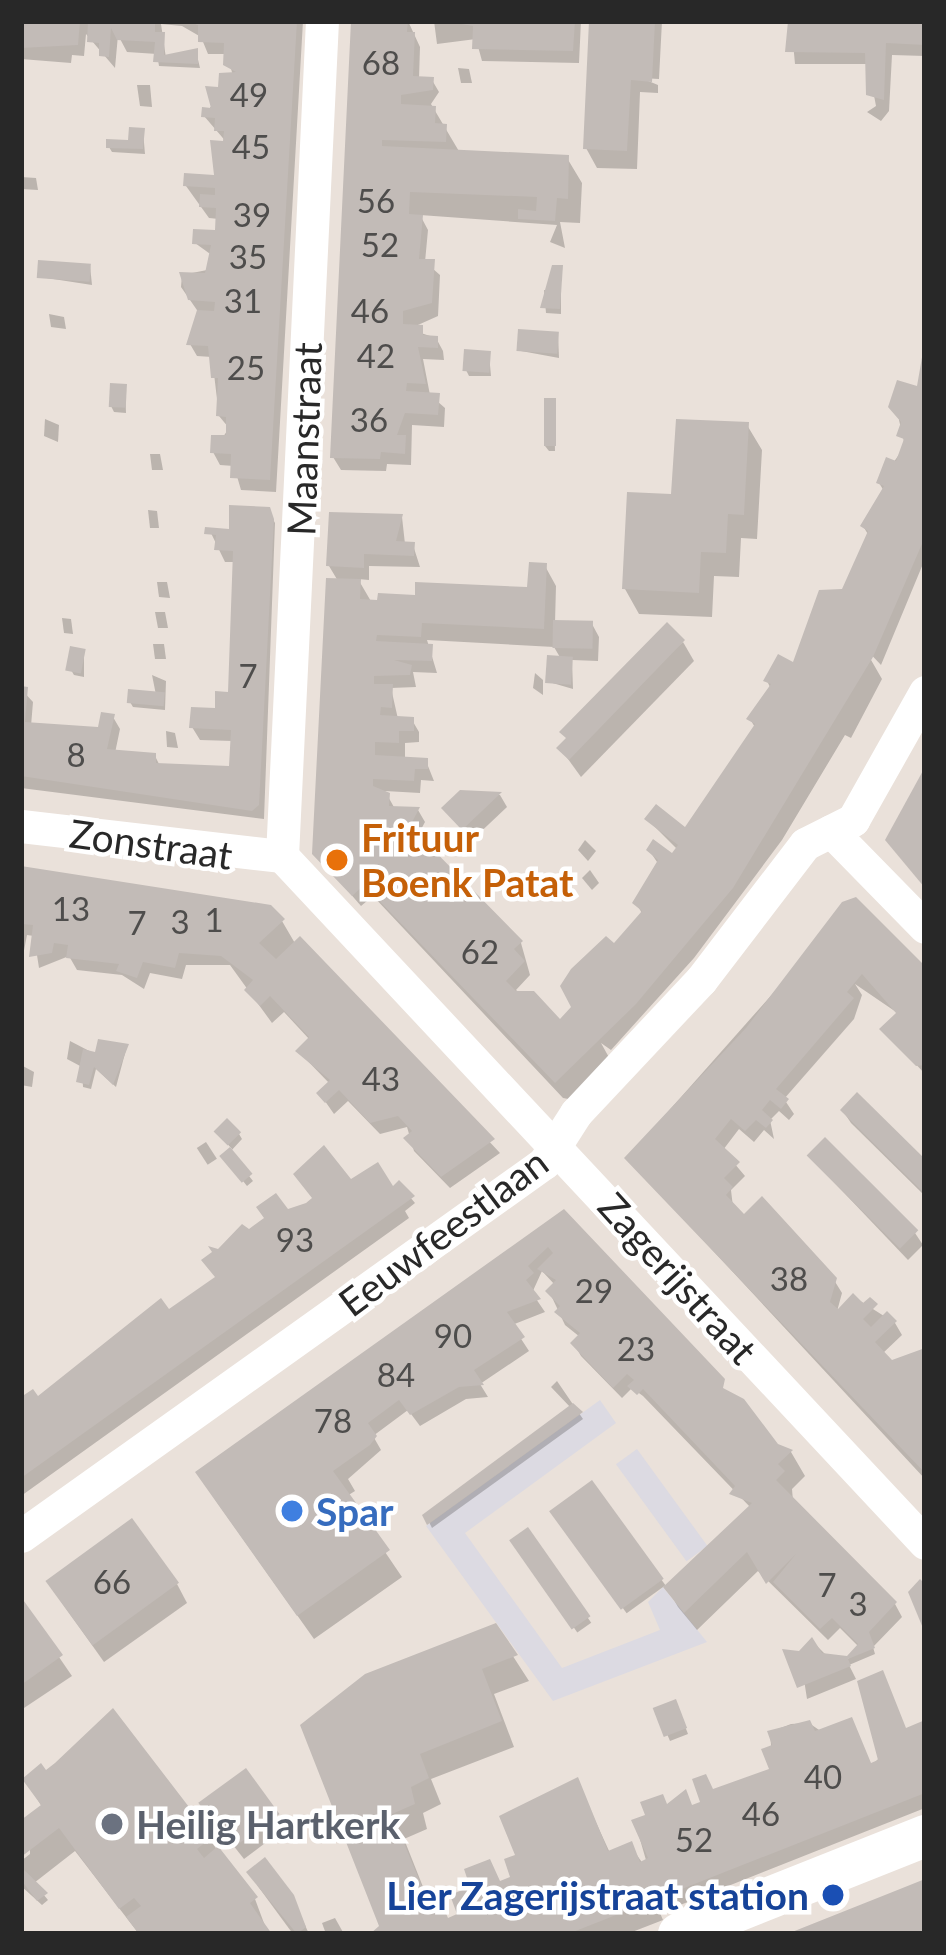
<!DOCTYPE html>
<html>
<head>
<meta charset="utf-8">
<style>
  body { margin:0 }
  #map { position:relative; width:946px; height:1955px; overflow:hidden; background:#eae1da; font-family:Lato,sans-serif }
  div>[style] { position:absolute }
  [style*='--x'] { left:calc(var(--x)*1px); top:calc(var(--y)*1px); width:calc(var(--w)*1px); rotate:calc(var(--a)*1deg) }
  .industrial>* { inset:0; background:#dcdae2; transform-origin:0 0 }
  .shadow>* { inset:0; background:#0003; transform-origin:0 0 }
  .building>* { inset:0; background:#c2bbb7; transform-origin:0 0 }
  .minor>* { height:33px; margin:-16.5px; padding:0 16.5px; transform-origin:16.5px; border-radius:16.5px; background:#fff }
  .tertiary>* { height:42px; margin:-21px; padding:0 21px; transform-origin:21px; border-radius:21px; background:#fff }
  .dots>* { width:33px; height:33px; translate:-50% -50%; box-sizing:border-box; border:6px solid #fff; border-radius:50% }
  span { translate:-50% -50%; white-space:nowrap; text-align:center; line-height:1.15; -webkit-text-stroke:9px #fff; paint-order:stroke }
  .number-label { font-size:33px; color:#4e4d4c }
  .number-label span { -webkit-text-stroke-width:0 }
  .street-label { font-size:39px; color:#282828 }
  .food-label { font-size:39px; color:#c56008; font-weight:700 }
  .left { translate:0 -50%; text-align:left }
  .shop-label { font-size:39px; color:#366cbe; font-weight:700 }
  .worship-label { font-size:39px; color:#5b616d; font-weight:700 }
  .transit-label { font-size:39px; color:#164399; font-weight:700 }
  .right { translate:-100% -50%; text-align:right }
  .frame { position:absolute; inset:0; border:24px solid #282828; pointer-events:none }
</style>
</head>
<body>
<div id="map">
  <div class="industrial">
    <i style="clip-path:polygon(600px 1400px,616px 1423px,465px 1533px,562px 1668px,660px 1630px,648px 1602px,663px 1587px,707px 1642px,553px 1701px,426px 1526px)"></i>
    <i style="left:637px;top:1449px;width:120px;height:26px;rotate:54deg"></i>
  </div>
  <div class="shadow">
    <i style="clip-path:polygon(21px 21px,303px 21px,276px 492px,241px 490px,234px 466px,220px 465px,213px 452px,229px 428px,219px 416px,212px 357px,197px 356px,190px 344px,199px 313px,181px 287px,182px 275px,212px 269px,213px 256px,195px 243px,218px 233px,219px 219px,209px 218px,186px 186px,218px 178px,228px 144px,204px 116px,233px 76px,227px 54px,208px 54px,201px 37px,182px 26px,161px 24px,166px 58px,196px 51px,200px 68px,159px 66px,157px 54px,127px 52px,118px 35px,115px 68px,86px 34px,84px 56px,72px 55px,71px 63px,21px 59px)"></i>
    <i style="clip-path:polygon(357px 21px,408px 21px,420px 47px,419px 79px,432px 80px,439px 92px,431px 104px,460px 153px,567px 158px,582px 183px,580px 223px,560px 222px,565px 248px,550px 242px,557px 225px,420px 215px,428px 230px,425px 262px,440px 275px,438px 316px,409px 329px,436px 338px,443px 351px,444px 360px,423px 359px,430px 395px,445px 408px,444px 427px,412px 425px,411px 465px,387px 464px,386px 471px,341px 470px,333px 457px)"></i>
    <i style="clip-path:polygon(434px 21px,581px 21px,579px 63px,482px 61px,476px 39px,437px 44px)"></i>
    <i style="clip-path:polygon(595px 21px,662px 21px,659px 79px,641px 78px,658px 85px,658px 93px,640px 92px,637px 169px,597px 168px,586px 148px)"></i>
    <i style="clip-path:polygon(791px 21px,925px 21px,925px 56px,892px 55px,889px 111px,881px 121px,867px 112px,876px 106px,868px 64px,795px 64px)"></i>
    <i style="clip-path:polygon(458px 68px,469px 69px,472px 83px,461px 83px)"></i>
    <i style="clip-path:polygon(137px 85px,150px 85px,152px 107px,140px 106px)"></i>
    <i style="clip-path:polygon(143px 131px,145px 154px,112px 152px,109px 147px,131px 143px)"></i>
    <i style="clip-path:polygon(21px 177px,36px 178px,38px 190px,21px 189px)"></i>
    <i style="clip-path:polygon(90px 266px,92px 285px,40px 277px)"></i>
    <i style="clip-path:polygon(561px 268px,561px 314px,546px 313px,544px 290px,554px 291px)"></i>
    <i style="clip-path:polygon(49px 314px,64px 317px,66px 329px,51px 327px)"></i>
    <i style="clip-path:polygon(558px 334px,559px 358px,521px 351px)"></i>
    <i style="clip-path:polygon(489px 354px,491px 376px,469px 376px,466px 370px)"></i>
    <i style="clip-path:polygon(925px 363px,925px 559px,881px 665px,863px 646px,882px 679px,851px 738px,845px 735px,782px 840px,694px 958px,611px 1050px,601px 1043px,611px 1061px,574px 1100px,563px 1098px,373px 896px,361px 906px,315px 853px,338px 581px,329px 566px,402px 517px,405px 544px,413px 545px,420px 567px,369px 566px,369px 580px,358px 579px,372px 603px,530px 590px,545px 566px,556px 586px,555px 623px,592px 624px,599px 637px,598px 661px,572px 660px,573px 689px,549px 682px,561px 659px,554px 647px,427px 640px,437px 673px,413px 672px,416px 687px,391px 688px,398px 719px,412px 720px,419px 732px,419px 742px,405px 743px,405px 760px,426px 761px,434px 781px,421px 780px,420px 793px,385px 791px,395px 809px,418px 810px,425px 822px,417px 837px,521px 943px,530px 975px,516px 990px,560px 1023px,643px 915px,636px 903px,659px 865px,649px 850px,672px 857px,678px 850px,648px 820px,686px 831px,756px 729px,750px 719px,771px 689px,767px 681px,794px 666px,844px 592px,869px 536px,863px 526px,884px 491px,879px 483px,905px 446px,899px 420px,919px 390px)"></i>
    <i style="clip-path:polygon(125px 387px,126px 413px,114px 412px,111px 406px)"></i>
    <i style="clip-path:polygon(554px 401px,555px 451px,549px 451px,545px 446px)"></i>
    <i style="clip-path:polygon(45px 419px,59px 425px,58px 442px,44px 436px)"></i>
    <i style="clip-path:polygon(747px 425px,762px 450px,757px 539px,741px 538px,739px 577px,714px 576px,712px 617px,639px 614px,625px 589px,674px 497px)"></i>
    <i style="clip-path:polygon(150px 454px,160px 454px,163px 470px,152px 470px)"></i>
    <i style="clip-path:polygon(148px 510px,157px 511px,159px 528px,150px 528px)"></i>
    <i style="clip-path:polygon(268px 510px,275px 523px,264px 819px,21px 788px,21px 689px,33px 702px,31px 726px,101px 730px,113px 717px,120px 729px,115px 753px,155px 756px,160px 766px,232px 769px,233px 741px,200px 740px,192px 727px,231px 695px,236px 562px,225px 562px,210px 531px,232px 533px)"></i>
    <i style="clip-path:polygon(157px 582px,167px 582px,170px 598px,159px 597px)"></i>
    <i style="clip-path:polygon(155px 612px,165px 612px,168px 628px,158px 628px)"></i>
    <i style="clip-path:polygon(62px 618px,71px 619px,73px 634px,64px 633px)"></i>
    <i style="clip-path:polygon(683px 642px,694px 661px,581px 777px,560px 748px)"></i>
    <i style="clip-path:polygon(153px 644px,164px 644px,166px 659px,155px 659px)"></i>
    <i style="clip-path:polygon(84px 652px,84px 677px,74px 675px,71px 670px)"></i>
    <i style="clip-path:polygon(535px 673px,543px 680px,543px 695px,533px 688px)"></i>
    <i style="clip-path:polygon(152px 675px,166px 681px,165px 710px,133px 707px,130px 702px,156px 695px)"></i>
    <i style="clip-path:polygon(166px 731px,175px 733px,178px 748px,167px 747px)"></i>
    <i style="clip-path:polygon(461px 793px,500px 795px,507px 807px,471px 841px,445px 809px)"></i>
    <i style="clip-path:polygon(585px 840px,596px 851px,588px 861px,578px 850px)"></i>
    <i style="clip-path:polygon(21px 870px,282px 921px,296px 945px,314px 954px,500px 1153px,450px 1188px,414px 1151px,407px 1127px,380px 1134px,348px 1101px,334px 1114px,320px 1094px,330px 1084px,299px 1052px,310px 1040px,284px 1012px,272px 1023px,230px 965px,186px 965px,182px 979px,150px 973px,144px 989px,122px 975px,77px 970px,69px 956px,39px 968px,34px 936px,27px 935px,21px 966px)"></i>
    <i style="clip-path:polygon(590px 870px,599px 883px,592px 890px,582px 878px)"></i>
    <i style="clip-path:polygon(814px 947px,925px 970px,925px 1074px,883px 1029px,899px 1014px,855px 984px,862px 995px,854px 1019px,784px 1099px,794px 1114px,789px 1120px,779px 1111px,770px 1120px,774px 1139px,764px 1130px,754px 1142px,739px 1129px,723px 1150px,745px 1176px,731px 1190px,733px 1207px,834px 1280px,842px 1293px,836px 1315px,854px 1297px,895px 1323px,902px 1335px,882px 1354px,892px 1364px,925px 1352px,925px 1479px,627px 1158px)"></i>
    <i style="clip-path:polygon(70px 1041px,97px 1055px,127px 1046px,116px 1087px,96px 1069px,91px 1089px,83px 1087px,82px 1067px,67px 1059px)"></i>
    <i style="clip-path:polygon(21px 1065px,34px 1072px,32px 1087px,21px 1085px)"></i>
    <i style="clip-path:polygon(843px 1111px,925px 1163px,925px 1196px,851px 1123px)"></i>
    <i style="clip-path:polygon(239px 1134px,242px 1139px,230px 1152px,253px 1181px,247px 1186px,223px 1156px,232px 1149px,221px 1137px)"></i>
    <i style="left:206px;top:1142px;width:20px;height:11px;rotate:57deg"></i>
    <i style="clip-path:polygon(809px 1156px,915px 1233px,923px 1245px,908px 1260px)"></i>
    <i style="clip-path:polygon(350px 1183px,392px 1190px,399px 1184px,415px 1203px,405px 1211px,409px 1218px,21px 1496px,21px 1401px,45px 1411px,217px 1280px,250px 1232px)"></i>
    <i style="clip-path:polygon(564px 1213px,776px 1447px,791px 1452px,805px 1476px,792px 1489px,793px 1501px,895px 1604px,902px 1617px,873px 1647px,875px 1654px,849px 1665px,856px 1679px,807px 1699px,800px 1654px,812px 1641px,828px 1657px,848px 1659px,859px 1647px,840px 1628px,828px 1640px,758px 1571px,697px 1630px,678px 1607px,667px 1588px,751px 1508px,643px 1396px,632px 1388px,622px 1398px,581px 1356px,574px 1344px,580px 1337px,565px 1325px,549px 1291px,555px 1285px,542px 1271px,532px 1293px,545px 1312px,512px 1325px,529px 1351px,480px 1384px,488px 1397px,466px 1399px,420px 1426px,408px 1410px,373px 1436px,381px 1450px,348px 1479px,355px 1491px,347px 1496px,402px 1577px,314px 1639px,214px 1498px)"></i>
    <i style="clip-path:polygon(557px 1381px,583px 1419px,432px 1528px,426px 1516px,571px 1408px,551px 1387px)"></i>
    <i style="left:592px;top:1484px;width:125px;height:48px;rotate:54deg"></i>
    <i style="left:527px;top:1531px;width:112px;height:17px;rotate:55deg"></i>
    <i style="clip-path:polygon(177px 1584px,187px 1603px,104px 1662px,60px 1600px)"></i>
    <i style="clip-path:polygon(21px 1602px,72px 1676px,21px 1710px)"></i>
    <i style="clip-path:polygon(494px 1627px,529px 1681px,494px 1694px,514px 1747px,431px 1779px,441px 1804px,423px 1813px,427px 1829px,404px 1839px,427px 1897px,448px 1922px,514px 1878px,519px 1856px,577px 1781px,610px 1853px,630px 1845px,650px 1874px,635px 1822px,668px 1808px,693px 1808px,773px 1771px,770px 1732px,791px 1724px,809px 1723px,871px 1766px,907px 1731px,925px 1725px,925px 1808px,660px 1913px,663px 1920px,627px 1934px,386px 1934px,303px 1726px)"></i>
    <i style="clip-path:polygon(678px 1708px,688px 1734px,670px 1741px,657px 1710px)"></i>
    <i style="clip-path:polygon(246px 1772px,285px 1828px,244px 1859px,210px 1816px)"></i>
    <i style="clip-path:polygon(46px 1774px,209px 1839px,255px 1899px,268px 1934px,139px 1934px,75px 1851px,34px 1883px,48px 1900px,42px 1905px,21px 1886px,21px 1861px,30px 1854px,30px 1847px,21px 1853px,21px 1824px,42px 1807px,26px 1780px)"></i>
    <i style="clip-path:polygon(257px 1885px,292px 1896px,309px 1934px,293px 1934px)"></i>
    <i style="clip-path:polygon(335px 1918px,344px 1934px,326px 1934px,322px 1923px)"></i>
  </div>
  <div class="building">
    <i style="clip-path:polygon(21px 21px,80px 21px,78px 45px,21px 48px)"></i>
    <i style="clip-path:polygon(88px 21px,155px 21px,155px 32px,165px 32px,164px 55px,198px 48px,198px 64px,153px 62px,155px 42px,117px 40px,111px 28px,109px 57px,99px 56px,99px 43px,87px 42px)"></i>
    <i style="clip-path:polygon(186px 21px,297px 21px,270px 480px,230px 478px,231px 454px,210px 453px,211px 435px,226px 435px,226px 417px,216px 416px,218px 378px,211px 378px,208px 346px,186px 345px,197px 310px,214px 311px,215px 302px,188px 300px,179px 272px,205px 273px,211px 245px,192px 244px,193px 229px,215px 230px,216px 208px,199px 207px,200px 194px,215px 195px,215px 188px,183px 186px,184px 173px,214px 175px,210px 140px,223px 141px,224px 131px,214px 131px,215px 118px,201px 117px,202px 107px,211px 108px,205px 86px,218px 87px,219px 73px,236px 72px,223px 65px,224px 43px,198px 42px,198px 25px)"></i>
    <i style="clip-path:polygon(351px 21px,408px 21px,407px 32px,415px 32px,413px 76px,434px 77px,433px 90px,401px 95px,401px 104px,436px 106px,435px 123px,447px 124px,446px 142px,382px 140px,382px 146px,569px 155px,568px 199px,557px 198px,555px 221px,518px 219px,518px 209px,536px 211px,537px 197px,410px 192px,409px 214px,423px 215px,419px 259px,435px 259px,432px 303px,403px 311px,403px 324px,423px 325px,423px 335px,438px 336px,438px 348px,418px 347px,426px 384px,407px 383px,406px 391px,440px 393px,438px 415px,405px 413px,397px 435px,406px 435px,405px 454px,381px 452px,380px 459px,330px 458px)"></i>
    <i style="clip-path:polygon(444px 21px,575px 21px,573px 51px,472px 49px,473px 26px)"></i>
    <i style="clip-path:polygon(589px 21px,655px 21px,652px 82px,631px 80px,627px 151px,583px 149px)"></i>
    <i style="clip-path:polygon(788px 21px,925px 21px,925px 45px,886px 43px,884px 100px,866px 95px,865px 53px,785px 52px)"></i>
    <i style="clip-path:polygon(129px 127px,145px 128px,143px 149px,106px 148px,106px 139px,128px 140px)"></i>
    <i style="left:38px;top:260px;width:53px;height:18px;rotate:4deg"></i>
    <i style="clip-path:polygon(552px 265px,563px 265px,560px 309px,540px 308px)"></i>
    <i style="left:518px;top:329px;width:41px;height:22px;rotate:4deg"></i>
    <i style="clip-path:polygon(925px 340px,925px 537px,873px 657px,733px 888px,636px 1004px,555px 1083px,364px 885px,352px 896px,312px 854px,326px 578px,361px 579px,360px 599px,377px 600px,378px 593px,415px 595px,415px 582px,527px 587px,529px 562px,547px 563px,544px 629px,422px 623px,421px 637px,377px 635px,376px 641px,433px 644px,432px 661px,394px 660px,412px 665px,410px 675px,374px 676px,374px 684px,393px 684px,392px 708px,381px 707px,380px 715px,414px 717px,414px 731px,399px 731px,399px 743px,375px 742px,375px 755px,428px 758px,428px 769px,415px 769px,414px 781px,373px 779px,373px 786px,390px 793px,389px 806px,420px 807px,410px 826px,523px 941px,514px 949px,525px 961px,506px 981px,516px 991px,534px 991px,560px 1019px,571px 1007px,560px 986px,571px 969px,606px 936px,614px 943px,642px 911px,632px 903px,658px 860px,646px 850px,653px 839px,672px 853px,678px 845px,644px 819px,656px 804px,685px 827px,755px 724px,746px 719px,771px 684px,763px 681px,778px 654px,793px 662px,819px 590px,842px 589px,868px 531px,860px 526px,884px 486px,876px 483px,886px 457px,896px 461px,904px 439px,896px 436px,901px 422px,888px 407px,897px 380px,917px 386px)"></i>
    <i style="left:464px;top:349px;width:27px;height:22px;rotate:4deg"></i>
    <i style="left:110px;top:383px;width:17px;height:24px;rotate:3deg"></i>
    <i style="left:544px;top:398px;width:12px;height:48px"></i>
    <i style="clip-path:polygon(676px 419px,749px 422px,744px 515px,728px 514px,726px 553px,701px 552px,699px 593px,622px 589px,627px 492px,671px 494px)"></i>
    <i style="clip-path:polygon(229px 505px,270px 507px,274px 519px,259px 805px,252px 811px,21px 776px,21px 686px,28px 687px,25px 722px,98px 727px,101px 712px,115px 714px,107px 749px,156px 753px,156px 763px,229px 766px,231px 730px,189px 728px,191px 707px,215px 708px,215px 691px,228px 692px,233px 551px,214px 550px,216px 535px,204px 534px,205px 527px,229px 529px)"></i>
    <i style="clip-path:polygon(329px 512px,403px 514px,396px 541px,415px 542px,414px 556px,364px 554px,364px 568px,326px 566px)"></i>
    <i style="left:553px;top:620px;width:40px;height:28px;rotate:1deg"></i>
    <i style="clip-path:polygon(667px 622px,685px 640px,569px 760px,556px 748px,566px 738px,559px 732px)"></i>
    <i style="left:70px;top:646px;width:16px;height:25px;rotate:11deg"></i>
    <i style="left:547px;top:655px;width:26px;height:28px;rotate:4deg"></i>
    <i style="left:128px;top:689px;width:37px;height:14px;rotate:5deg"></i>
    <i style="clip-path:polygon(925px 767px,925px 888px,885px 840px)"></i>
    <i style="clip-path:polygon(460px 790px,502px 792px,462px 830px,441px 808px)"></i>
    <i style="clip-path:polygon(21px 866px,271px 905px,285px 919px,259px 943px,276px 959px,300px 936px,495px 1139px,441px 1177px,403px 1138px,412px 1131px,398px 1116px,370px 1123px,339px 1090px,325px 1103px,316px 1093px,330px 1080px,295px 1051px,309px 1037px,270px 996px,260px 1006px,244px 990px,253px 980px,221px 956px,179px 953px,175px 968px,143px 962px,137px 978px,116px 971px,119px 964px,66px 958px,68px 945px,54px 943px,52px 953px,29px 957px,33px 925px,21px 924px)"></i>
    <i style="clip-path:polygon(856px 897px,925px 966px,925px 1065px,916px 1066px,879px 1029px,896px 1013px,862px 974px,847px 992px,854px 998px,776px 1089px,789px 1099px,781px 1109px,770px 1100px,762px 1110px,773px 1120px,766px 1128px,756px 1120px,745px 1131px,731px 1119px,715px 1139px,740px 1162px,724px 1178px,733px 1187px,726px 1195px,744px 1214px,762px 1196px,837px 1278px,830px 1302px,838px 1309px,853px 1293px,863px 1303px,870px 1297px,878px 1304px,863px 1319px,871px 1327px,887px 1311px,897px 1321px,875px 1342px,892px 1360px,925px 1348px,925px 1473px,624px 1158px,746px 1028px,842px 902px)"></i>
    <i style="clip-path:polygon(98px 1039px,129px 1044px,113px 1085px,94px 1067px,89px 1085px,76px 1082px,83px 1049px,95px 1052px)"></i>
    <i style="clip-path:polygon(857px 1092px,925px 1159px,925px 1194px,840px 1110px)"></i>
    <i style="left:227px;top:1118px;width:20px;height:19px;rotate:45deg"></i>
    <i style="left:825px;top:1137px;width:132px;height:26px;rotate:45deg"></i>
    <i style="clip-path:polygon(324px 1145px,351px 1179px,378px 1162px,393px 1186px,399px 1180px,415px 1196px,21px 1478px,21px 1397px,33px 1389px,38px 1396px,161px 1298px,169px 1309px,215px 1277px,201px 1260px,212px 1252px,208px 1246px,218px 1249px,242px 1224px,249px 1229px,264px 1218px,256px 1207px,276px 1193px,288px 1209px,306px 1203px,312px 1198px,293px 1174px)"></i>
    <i style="left:230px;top:1147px;width:35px;height:14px;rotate:50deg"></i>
    <i style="clip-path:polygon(564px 1209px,725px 1379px,723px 1388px,744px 1399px,778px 1444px,793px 1450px,778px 1464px,785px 1471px,776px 1480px,897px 1602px,869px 1632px,875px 1648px,848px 1659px,851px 1666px,797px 1688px,782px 1649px,799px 1651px,812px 1637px,822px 1653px,847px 1656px,858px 1644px,832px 1618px,820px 1629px,773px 1582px,796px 1554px,766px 1584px,747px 1552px,684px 1613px,663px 1587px,752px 1503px,729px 1494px,735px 1486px,643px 1389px,637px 1395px,627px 1386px,634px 1380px,627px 1374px,613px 1388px,570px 1343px,580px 1333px,554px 1312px,560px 1306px,545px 1291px,556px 1280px,537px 1269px,553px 1253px,548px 1247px,528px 1266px,534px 1273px,526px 1280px,541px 1299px,507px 1312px,525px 1337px,474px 1370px,484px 1385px,459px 1387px,410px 1415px,399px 1400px,368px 1423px,377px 1436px,370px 1445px,333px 1471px,390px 1550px,297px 1616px,195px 1472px)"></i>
    <i style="clip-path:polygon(573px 1403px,583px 1412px,427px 1525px,422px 1515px)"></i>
    <i style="left:592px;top:1480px;width:122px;height:53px;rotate:54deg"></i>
    <i style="left:132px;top:1518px;width:80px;height:107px;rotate:54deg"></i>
    <i style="left:528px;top:1527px;width:109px;height:23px;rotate:55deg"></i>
    <i style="clip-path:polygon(920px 1579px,925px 1584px,925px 1633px,908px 1592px)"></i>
    <i style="clip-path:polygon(21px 1597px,63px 1655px,21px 1685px)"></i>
    <i style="clip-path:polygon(496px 1623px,518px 1655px,482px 1669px,502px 1721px,420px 1754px,429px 1778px,411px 1787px,415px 1804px,392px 1814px,425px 1894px,436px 1891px,448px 1918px,457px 1914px,450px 1895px,470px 1887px,464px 1869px,490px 1859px,500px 1881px,510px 1877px,504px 1859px,515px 1855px,499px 1816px,578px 1777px,608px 1851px,632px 1841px,640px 1862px,648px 1858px,631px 1820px,645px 1815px,640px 1802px,663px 1794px,667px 1804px,686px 1789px,692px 1805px,700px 1802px,692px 1779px,706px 1774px,713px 1789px,769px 1769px,761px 1749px,772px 1745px,767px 1731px,810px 1720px,815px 1731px,852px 1717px,871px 1763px,878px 1760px,857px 1681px,883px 1670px,906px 1728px,925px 1720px,925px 1793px,568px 1934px,370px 1934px,379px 1926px,300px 1725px,365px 1674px)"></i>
    <i style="left:676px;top:1699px;width:31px;height:25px;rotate:69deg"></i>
    <i style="clip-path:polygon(113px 1708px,212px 1837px,197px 1849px,204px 1858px,218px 1846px,258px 1897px,250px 1903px,272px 1934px,139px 1934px,126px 1917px,141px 1906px,134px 1898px,119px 1909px,59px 1828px,21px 1857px,21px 1820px,41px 1805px,22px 1779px,41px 1763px,46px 1770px,55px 1763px)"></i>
    <i style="left:246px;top:1768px;width:57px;height:59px;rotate:54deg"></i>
    <i style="clip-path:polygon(265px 1857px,294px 1895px,306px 1927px,297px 1934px,246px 1872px)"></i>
    <i style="clip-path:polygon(21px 1867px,48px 1893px,37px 1901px,21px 1880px)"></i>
    <i style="clip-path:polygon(925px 1879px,925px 1934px,787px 1934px,890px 1893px)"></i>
  </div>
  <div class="minor">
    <i style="--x:21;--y:826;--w:263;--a:6.6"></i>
    <i style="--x:831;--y:831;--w:134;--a:45.6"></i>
    <i style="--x:282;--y:856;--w:941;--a:46.89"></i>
    <i style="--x:282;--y:856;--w:836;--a:-87.26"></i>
    <i style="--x:21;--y:1536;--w:642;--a:-35.5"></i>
    <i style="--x:544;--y:1163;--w:59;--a:-57.4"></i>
    <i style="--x:576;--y:1113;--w:183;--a:-46.8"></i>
    <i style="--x:701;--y:980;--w:171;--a:-52.6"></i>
    <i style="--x:805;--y:844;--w:54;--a:-26.6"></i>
    <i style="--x:853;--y:820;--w:147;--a:-60.6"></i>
  </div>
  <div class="tertiary">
    <i style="--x:679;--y:1934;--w:265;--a:-21.7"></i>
  </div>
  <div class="dots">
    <i style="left:337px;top:860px;background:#e8710a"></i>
    <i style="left:292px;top:1511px;background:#3f7fe0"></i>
    <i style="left:112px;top:1824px;background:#6b7280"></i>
    <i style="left:833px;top:1895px;background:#1a4fb4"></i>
  </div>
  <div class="number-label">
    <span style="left:381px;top:63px">68</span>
    <span style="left:249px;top:95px">49</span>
    <span style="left:251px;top:147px">45</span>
    <span style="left:376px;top:201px">56</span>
    <span style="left:252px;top:215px">39</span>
    <span style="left:380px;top:245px">52</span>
    <span style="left:248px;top:257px">35</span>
    <span style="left:243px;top:301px">31</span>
    <span style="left:370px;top:311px">46</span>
    <span style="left:376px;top:356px">42</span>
    <span style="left:246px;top:368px">25</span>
    <span style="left:369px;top:420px">36</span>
    <span style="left:248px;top:676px">7</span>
    <span style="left:76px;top:755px">8</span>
    <span style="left:71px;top:909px">13</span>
    <span style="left:214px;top:920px">1</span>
    <span style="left:180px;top:922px">3</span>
    <span style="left:137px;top:923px">7</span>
    <span style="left:480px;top:952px">62</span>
    <span style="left:381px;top:1079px">43</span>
    <span style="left:295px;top:1240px">93</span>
    <span style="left:789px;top:1279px">38</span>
    <span style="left:594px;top:1291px">29</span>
    <span style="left:453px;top:1336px">90</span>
    <span style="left:636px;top:1349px">23</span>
    <span style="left:396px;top:1375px">84</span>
    <span style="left:333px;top:1421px">78</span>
    <span style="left:112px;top:1582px">66</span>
    <span style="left:827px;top:1585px">7</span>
    <span style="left:858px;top:1604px">3</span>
    <span style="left:823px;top:1777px">40</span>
    <span style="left:761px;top:1814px">46</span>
    <span style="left:694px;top:1840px">52</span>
  </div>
  <div class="street-label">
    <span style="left:304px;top:439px;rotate:-88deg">Maanstraat</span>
    <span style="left:151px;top:844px;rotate:8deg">Zonstraat</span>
    <span style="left:443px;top:1232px;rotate:-37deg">Eeuwfeestlaan</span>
    <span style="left:678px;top:1278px;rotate:48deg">Zagerijstraat</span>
  </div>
  <div class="food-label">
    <span class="left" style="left:361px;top:860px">Frituur<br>Boenk Patat</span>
  </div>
  <div class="shop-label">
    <span class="left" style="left:316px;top:1511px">Spar</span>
  </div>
  <div class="worship-label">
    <span class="left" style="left:136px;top:1824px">Heilig Hartkerk</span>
  </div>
  <div class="transit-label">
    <span class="right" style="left:809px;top:1895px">Lier Zagerijstraat station</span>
  </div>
  <div class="frame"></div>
</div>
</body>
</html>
